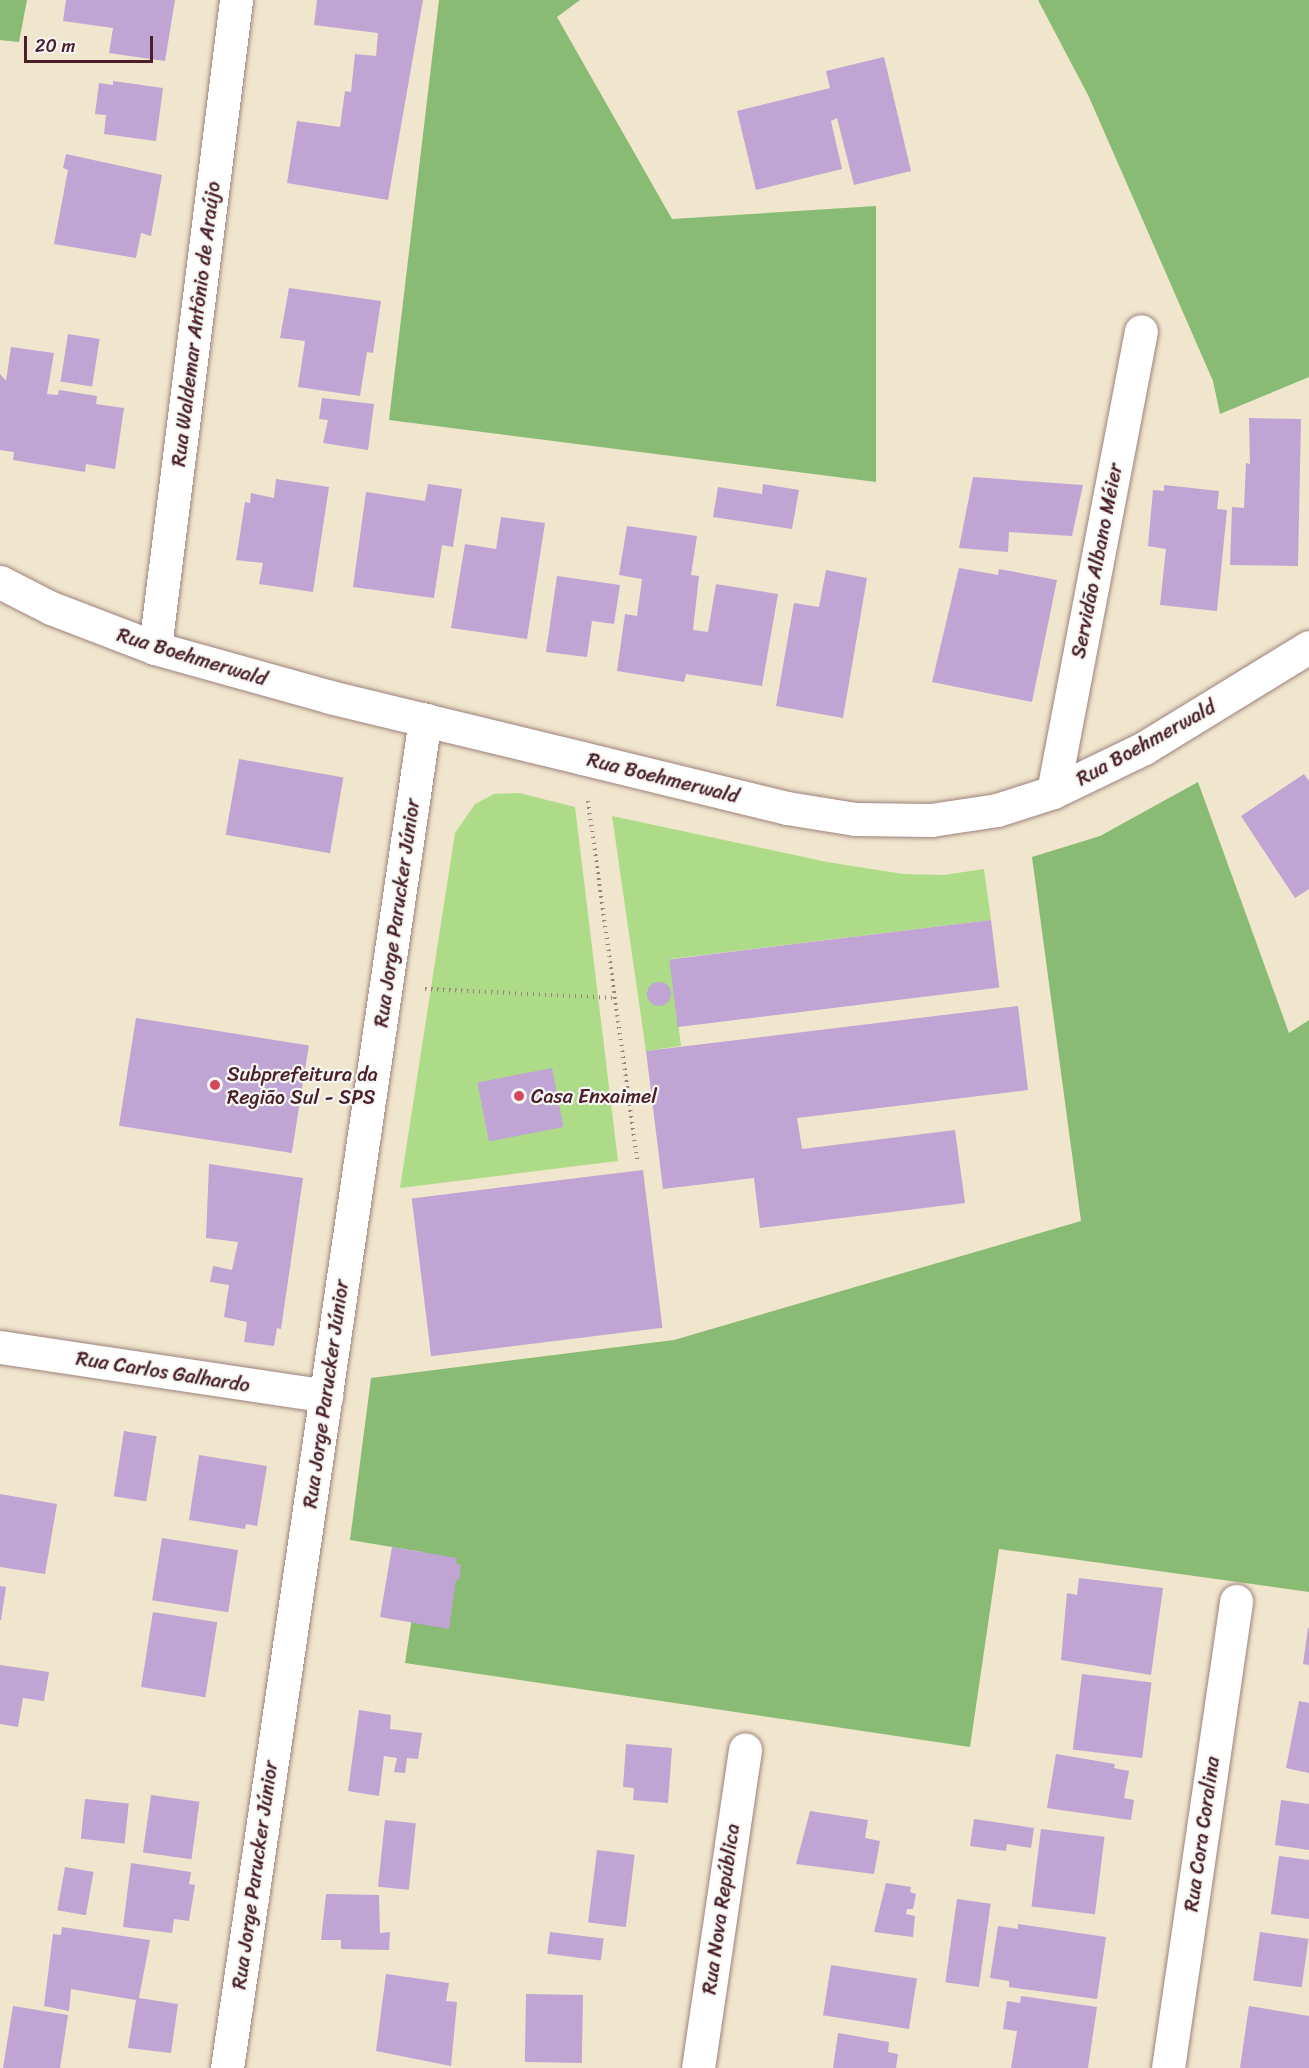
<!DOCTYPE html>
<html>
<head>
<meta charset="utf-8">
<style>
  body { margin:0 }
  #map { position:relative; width:1309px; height:2068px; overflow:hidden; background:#f0e5cd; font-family:Sriracha,sans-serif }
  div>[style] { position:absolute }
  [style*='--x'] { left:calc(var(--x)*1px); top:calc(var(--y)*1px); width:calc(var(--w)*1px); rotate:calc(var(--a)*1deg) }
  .green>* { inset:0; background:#aedb87 }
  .forest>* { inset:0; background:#8abb74 }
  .building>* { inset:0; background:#c0a4d4; transform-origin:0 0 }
  .round { border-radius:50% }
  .path>* { height:4px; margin-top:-2px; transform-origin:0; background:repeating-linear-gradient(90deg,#9d827c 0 1.5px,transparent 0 6px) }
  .roads { filter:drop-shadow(0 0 2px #9d827c) drop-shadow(0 0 2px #9d827c) }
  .minor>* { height:33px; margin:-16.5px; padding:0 16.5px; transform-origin:16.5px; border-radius:16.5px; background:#fff }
  .major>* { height:33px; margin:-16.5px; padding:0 16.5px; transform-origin:16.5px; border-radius:16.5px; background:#fff }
  .dots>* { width:16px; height:16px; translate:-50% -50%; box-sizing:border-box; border:3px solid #f6f6f2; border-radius:50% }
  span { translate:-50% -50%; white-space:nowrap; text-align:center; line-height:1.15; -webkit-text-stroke:4.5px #f6f6f2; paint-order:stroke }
  .street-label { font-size:20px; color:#4a1f2b }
  .poi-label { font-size:20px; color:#4a1f2b }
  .left { translate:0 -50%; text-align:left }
  .scale { position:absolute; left:24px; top:36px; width:129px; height:27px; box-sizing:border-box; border:3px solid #4a1f2b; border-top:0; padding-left:8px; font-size:18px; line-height:21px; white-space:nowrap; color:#4a1f2b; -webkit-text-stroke:4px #f6f6f2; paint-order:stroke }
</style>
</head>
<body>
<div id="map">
  <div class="green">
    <i style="clip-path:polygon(519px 793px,575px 807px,618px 1161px,400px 1188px,455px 833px,475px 804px,494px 794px)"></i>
    <i style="clip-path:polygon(612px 816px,827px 862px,903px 874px,944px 875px,984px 869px,991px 920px,670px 959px,681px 1046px,646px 1051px)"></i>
  </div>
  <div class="forest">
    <i style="clip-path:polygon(0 0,27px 0,19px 42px,0 40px)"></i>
    <i style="clip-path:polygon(439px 0,580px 0,557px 17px,672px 219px,876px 206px,876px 482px,389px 420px)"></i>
    <i style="clip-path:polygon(1038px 0,1309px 0,1309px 377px,1220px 414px,1213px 381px,1089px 97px)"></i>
    <i style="clip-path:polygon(1198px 782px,1289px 1033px,1309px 1020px,1309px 1592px,999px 1549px,970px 1747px,405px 1663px,422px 1552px,350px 1540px,371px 1378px,674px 1340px,1081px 1221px,1032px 857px,1100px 836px)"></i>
  </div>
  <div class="building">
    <i style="clip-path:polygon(66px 0,175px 0,165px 61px,109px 53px,113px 28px,63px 21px)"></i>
    <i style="clip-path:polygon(317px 0,423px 0,388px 200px,287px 183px,297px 121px,340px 127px,345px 91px,351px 92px,355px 54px,376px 56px,378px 33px,314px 25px)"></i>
    <i style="clip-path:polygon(884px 57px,911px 171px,854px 185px,837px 118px,831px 121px,842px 169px,756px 190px,737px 111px,830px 88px,826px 71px)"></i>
    <i style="clip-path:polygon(113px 81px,163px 88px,156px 141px,104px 134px,106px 115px,95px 114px,99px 83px,113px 85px)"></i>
    <i style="clip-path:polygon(66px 154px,162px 175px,151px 236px,141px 233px,136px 258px,54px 244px,68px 170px,63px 168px)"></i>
    <i style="clip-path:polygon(289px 288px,381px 301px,373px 353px,367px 352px,360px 396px,298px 387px,305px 341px,280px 338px)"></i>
    <i style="left:68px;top:334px;width:32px;height:48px;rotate:9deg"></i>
    <i style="clip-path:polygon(11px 347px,54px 353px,47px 394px,58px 395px,59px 390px,97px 396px,96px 404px,124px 408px,115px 469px,86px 464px,85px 472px,13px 460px,14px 452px,0 450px,0 374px,6px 381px)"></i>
    <i style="clip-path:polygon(322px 398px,374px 404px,368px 450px,323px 443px,328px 420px,319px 419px)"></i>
    <i style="clip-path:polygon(1249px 418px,1301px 419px,1298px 566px,1230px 565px,1232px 507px,1244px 508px,1246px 463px,1250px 464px)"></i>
    <i style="clip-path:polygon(973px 477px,1083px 485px,1072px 536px,1009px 532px,1008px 552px,959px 548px)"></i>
    <i style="clip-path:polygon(276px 479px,329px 487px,313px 592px,259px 584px,263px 563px,236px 560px,245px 502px,250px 503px,251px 493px,274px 498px)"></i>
    <i style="clip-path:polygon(428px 484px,462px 489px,453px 547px,442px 545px,434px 598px,353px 587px,366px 492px,425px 501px)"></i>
    <i style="clip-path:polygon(763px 484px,799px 490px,792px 529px,713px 517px,718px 487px,762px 494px)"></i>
    <i style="clip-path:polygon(1164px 485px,1219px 491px,1217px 509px,1227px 510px,1217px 611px,1160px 605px,1166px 549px,1148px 546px,1153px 490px,1164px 491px)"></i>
    <i style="clip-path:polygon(501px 517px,545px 523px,527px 639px,451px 628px,465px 544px,496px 549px)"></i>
    <i style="clip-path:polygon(627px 526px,697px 536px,691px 575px,699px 576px,693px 630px,708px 632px,716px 584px,778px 594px,762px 686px,686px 674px,684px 682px,617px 671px,625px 614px,637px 616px,642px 579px,619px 575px)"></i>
    <i style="clip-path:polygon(959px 568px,998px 575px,999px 569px,1057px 580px,1032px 702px,932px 682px)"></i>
    <i style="clip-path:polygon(826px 570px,867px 578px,843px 718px,776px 706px,794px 603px,819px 607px)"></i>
    <i style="clip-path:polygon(557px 576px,620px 585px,614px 624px,592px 621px,587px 657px,546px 652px)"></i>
    <i style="left:239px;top:759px;width:106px;height:77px;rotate:10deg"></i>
    <i style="clip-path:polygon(1304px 774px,1309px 781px,1309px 889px,1295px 898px,1241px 816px)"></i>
    <i style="left:991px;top:920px;width:68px;height:324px;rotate:83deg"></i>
    <i class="round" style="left:647px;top:982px;width:24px;height:24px"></i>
    <i style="clip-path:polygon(1018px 1006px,1028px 1090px,797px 1118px,802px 1149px,955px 1130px,965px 1203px,760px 1228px,754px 1178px,663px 1189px,646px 1051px)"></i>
    <i style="left:136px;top:1018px;width:175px;height:109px;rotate:9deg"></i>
    <i style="left:552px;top:1068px;width:60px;height:76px;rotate:79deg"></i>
    <i style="clip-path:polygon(209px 1164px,303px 1178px,281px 1329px,277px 1328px,274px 1346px,244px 1342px,247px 1322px,224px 1317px,229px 1285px,210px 1282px,213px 1266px,232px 1270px,238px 1242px,206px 1238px)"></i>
    <i style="left:643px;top:1170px;width:159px;height:233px;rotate:83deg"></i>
    <i style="left:124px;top:1431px;width:33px;height:66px;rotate:9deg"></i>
    <i style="clip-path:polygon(199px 1455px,267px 1466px,257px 1526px,246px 1524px,245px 1529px,189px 1520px)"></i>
    <i style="clip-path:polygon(0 1494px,57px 1504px,45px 1574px,0 1567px)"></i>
    <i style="left:162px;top:1538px;width:77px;height:63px;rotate:9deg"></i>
    <i style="clip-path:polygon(392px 1547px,457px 1558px,456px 1564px,461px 1565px,459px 1580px,456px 1579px,449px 1629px,380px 1617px)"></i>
    <i style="clip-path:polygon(1079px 1578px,1163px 1588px,1151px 1675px,1061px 1660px,1067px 1593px,1077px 1595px)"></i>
    <i style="clip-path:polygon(0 1586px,6px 1587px,1px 1620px,0 1620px)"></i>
    <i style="left:153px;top:1612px;width:65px;height:76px;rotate:9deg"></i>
    <i style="clip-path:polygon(1308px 1628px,1309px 1628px,1309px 1665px,1303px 1664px)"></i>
    <i style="clip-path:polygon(0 1665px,49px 1672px,44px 1701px,23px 1698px,18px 1727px,0 1724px)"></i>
    <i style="left:1082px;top:1674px;width:70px;height:76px;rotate:7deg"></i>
    <i style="clip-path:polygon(1299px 1701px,1309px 1703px,1309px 1773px,1286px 1768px)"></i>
    <i style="clip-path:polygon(359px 1710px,391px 1715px,390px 1729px,422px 1733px,418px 1759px,407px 1758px,405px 1773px,394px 1772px,397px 1758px,384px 1756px,379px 1796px,348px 1791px)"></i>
    <i style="clip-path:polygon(626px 1744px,672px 1748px,668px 1803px,633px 1800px,634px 1788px,623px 1787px)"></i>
    <i style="clip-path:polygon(1056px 1754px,1115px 1764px,1114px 1768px,1129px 1771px,1124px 1798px,1134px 1800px,1131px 1820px,1047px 1808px)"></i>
    <i style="left:151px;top:1795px;width:49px;height:58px;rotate:8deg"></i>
    <i style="left:85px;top:1799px;width:44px;height:40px;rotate:6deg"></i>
    <i style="clip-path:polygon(1281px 1800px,1309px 1804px,1309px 1850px,1275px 1845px)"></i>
    <i style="clip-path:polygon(810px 1811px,868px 1820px,865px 1838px,880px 1841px,874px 1874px,796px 1864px)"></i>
    <i style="clip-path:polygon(974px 1819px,1034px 1828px,1031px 1848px,1007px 1844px,1006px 1851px,970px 1846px)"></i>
    <i style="left:385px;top:1820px;width:31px;height:67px;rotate:6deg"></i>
    <i style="left:1041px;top:1829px;width:64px;height:78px;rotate:7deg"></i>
    <i style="left:597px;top:1850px;width:38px;height:73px;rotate:7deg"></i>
    <i style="clip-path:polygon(1279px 1856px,1309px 1860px,1309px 1919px,1271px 1914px)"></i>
    <i style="clip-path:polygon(131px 1863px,191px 1872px,189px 1884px,195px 1885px,189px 1921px,174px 1919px,172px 1933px,123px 1927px)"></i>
    <i style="left:65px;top:1867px;width:29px;height:44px;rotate:10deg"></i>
    <i style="clip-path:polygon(886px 1883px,911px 1887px,910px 1892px,916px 1894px,913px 1909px,907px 1909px,906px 1914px,915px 1916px,913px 1937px,874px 1932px)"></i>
    <i style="clip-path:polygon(326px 1894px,379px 1895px,380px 1933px,390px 1932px,389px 1950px,341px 1949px,341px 1940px,321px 1940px)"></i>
    <i style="left:957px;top:1899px;width:34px;height:84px;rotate:8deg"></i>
    <i style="clip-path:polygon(1018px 1924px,1106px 1937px,1097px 1999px,1009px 1987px,1009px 1981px,990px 1978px,998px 1926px,1018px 1929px)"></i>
    <i style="clip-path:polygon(62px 1927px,150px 1940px,139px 1998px,178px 2004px,171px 2053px,128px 2048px,136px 2000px,71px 1989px,69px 2011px,44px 2006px,53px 1934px,61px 1935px)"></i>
    <i style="left:550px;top:1932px;width:54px;height:22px;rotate:7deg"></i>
    <i style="left:1260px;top:1932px;width:49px;height:49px;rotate:8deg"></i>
    <i style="left:831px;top:1965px;width:87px;height:51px;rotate:9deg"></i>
    <i style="clip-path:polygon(386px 1974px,449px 1983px,446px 2001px,457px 2002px,451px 2066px,376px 2051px)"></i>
    <i style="left:526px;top:1994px;width:57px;height:68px;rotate:1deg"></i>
    <i style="clip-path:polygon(1021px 1996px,1097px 2007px,1088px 2068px,1011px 2068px,1017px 2031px,1003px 2029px,1007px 2001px,1020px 2003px)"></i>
    <i style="clip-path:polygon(13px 2006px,68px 2015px,60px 2068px,3px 2068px)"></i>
    <i style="clip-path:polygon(1249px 2006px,1309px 2016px,1309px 2068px,1240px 2068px)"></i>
    <i style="clip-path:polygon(838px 2033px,889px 2042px,888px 2052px,898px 2054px,896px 2068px,833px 2068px)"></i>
  </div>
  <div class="path">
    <i style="--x:588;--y:801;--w:362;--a:82.2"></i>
    <i style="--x:425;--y:989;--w:192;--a:2.7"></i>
  </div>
  <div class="roads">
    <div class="minor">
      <i style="--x:155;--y:648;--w:653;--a:-82.87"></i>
      <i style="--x:1053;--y:792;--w:469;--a:-79.2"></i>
      <i style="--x:0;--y:1347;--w:330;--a:8.5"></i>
      <i style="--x:227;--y:2068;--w:1363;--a:-81.65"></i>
      <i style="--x:698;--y:2068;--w:322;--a:-81.6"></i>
      <i style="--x:1168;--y:2068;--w:472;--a:-81.7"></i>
    </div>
    <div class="major">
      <i style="--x:0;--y:582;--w:57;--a:27"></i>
      <i style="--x:51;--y:608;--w:111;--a:21"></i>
      <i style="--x:155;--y:648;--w:182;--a:15.6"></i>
      <i style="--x:330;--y:697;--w:259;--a:13.6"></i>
      <i style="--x:582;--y:758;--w:211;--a:13.7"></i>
      <i style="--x:787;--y:808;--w:69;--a:9.2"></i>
      <i style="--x:855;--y:819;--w:76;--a:0.8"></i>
      <i style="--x:931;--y:820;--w:67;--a:-8.6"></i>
      <i style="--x:997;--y:810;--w:59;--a:-17.8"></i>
      <i style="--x:1053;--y:792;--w:101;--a:-25.8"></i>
      <i style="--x:1144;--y:748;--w:193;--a:-31.5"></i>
    </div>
  </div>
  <div class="dots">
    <i style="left:215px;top:1085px;background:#d1495b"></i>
    <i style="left:519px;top:1096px;background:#d1495b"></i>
  </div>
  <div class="street-label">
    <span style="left:196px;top:324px;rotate:-83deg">Rua Waldemar Antônio de Araújo</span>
    <span style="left:1097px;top:561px;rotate:-79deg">Servidão Albano Méier</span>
    <span style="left:192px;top:657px;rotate:17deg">Rua Boehmerwald</span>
    <span style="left:1146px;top:743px;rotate:-29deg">Rua Boehmerwald</span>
    <span style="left:663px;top:778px;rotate:14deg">Rua Boehmerwald</span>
    <span style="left:397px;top:913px;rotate:-82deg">Rua Jorge Parucker Júnior</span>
    <span style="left:163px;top:1372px;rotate:9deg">Rua Carlos Galhardo</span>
    <span style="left:326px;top:1394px;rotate:-82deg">Rua Jorge Parucker Júnior</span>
    <span style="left:1202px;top:1834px;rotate:-82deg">Rua Cora Coralina</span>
    <span style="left:255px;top:1875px;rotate:-82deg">Rua Jorge Parucker Júnior</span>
    <span style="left:721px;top:1909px;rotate:-82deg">Rua Nova República</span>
  </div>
  <div class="poi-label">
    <span class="left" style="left:227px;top:1086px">Subprefeitura da<br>Região Sul - SPS</span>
    <span class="left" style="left:531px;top:1096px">Casa Enxaimel</span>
  </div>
  <div class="scale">20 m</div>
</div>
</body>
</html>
